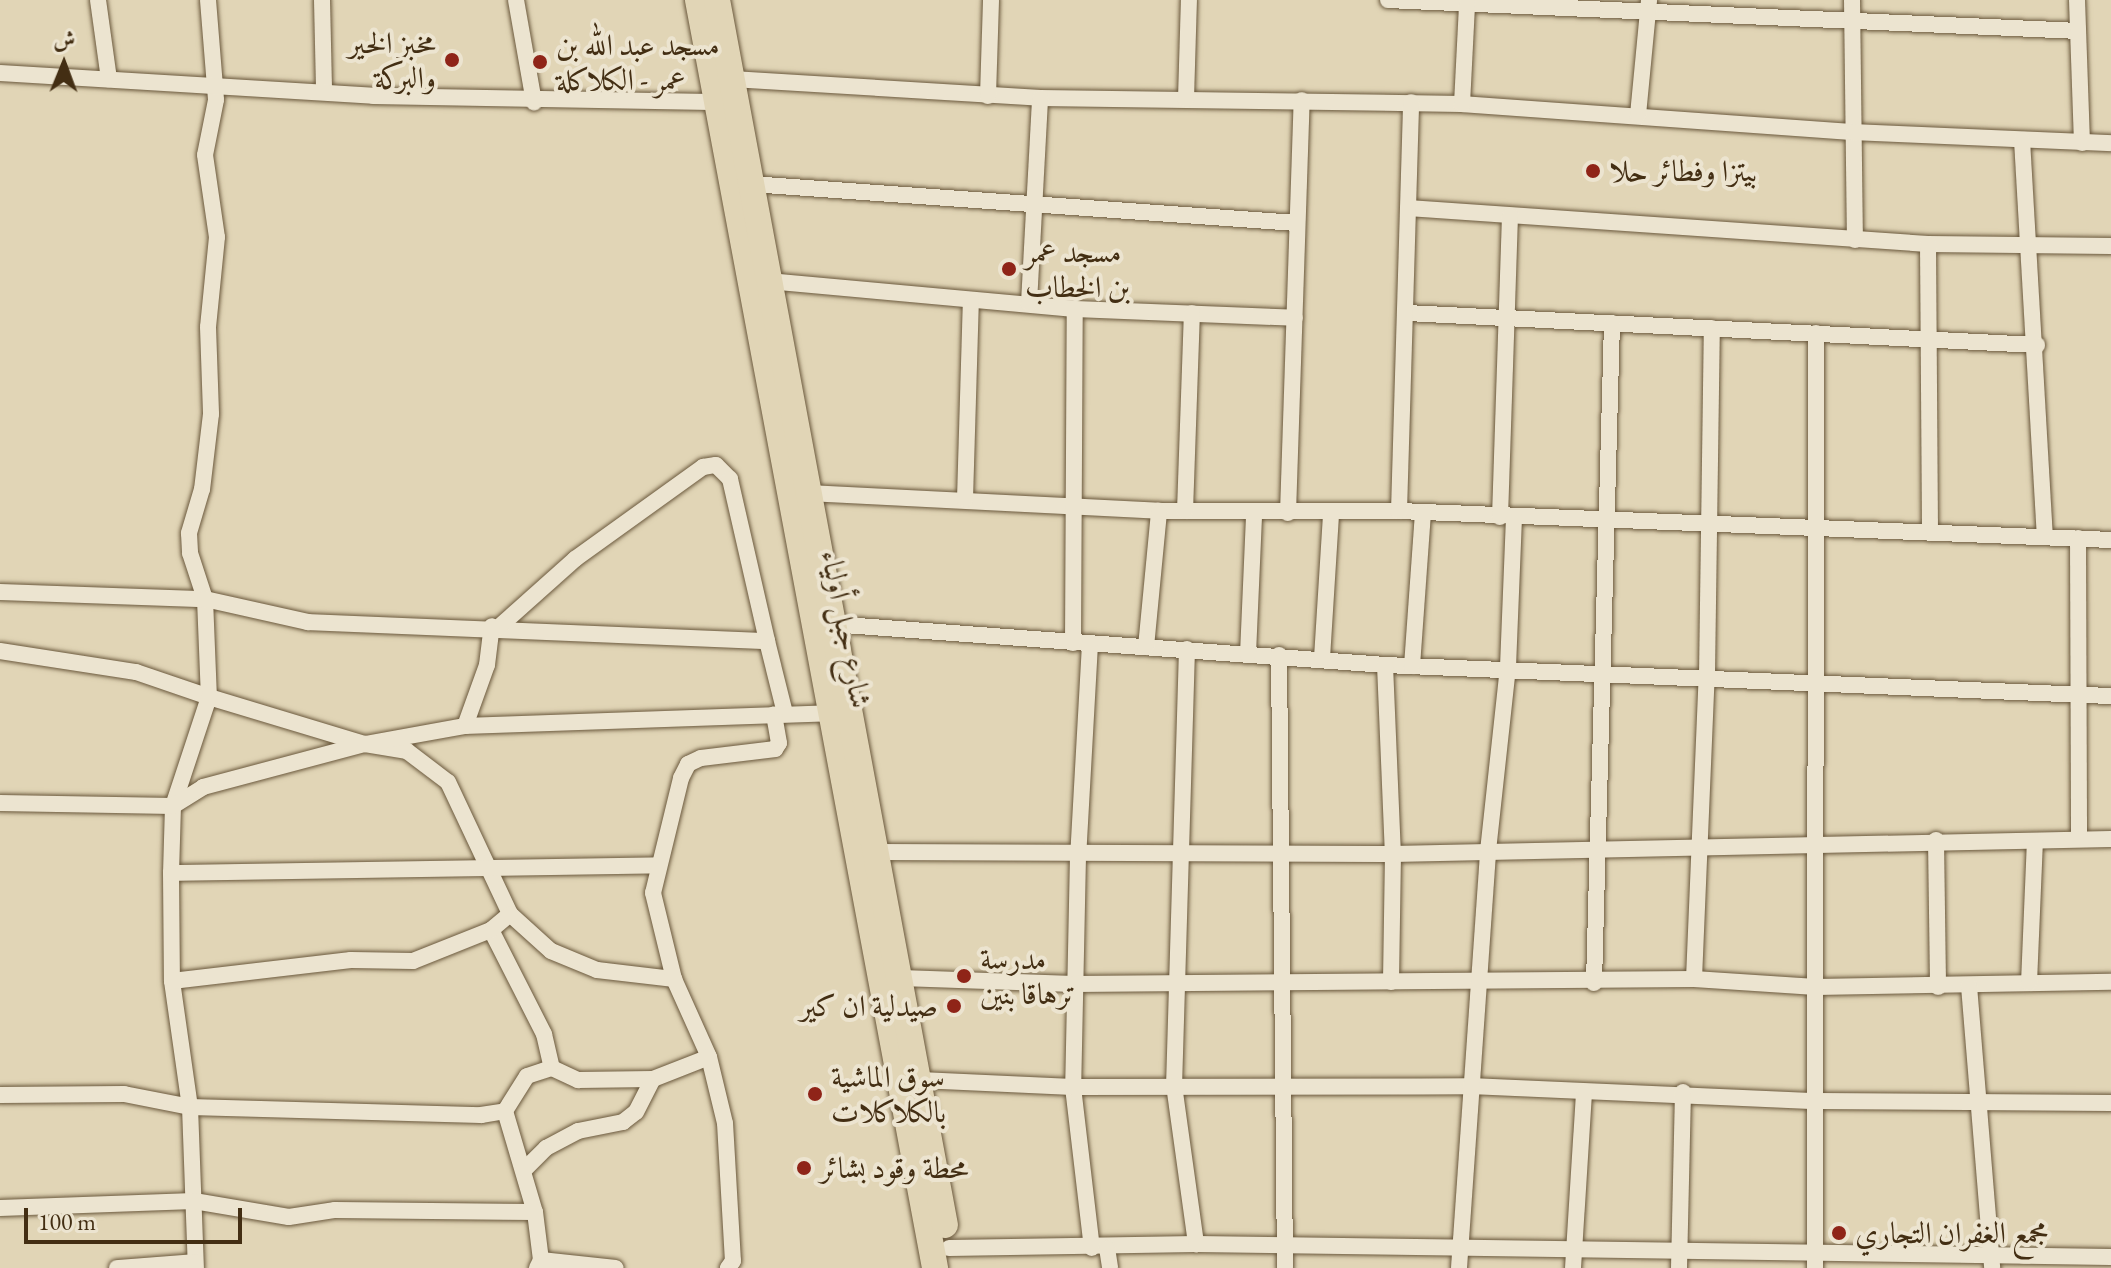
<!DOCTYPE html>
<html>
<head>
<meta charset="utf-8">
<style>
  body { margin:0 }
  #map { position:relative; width:2111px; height:1268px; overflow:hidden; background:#e1d5b6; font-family:"EB Garamond",Amiri,serif }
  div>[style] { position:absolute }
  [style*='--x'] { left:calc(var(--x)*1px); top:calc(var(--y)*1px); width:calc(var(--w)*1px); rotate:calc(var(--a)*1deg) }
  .roads { filter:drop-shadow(0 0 2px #6a583c) drop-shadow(0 0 2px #6a583c) }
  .minor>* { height:16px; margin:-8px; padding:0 8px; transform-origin:8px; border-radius:8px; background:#ece4d0 }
  .primary>* { height:26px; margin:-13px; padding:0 13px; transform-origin:13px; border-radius:13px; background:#e1d5b6 }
  .dots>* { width:22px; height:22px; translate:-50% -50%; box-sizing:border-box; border:4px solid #ece4d0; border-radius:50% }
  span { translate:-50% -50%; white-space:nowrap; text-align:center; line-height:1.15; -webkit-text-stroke:8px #ece4d0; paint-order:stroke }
  .poi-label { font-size:30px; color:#432e13 }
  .right { translate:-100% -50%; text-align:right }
  .left { translate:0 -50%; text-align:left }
  .street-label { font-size:30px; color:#432e13 }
  .north { position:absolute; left:24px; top:24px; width:80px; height:80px; -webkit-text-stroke:6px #ece4d0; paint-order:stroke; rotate:1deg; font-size:22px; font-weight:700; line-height:32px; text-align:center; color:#432e13 }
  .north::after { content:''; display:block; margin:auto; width:28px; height:36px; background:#432e13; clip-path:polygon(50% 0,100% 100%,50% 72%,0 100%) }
  .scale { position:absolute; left:24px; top:1208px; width:218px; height:36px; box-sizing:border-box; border:4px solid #432e13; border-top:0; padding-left:10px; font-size:24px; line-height:28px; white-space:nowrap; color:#432e13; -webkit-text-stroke:6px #ece4d0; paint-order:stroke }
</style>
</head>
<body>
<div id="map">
  <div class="roads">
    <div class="minor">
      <i style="--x:98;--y:0;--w:80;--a:82.1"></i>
      <i style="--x:208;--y:0;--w:100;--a:85.4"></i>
      <i style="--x:216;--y:100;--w:56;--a:101.3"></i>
      <i style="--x:205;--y:155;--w:83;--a:81.7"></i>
      <i style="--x:217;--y:237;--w:90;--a:95.7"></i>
      <i style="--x:208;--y:327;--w:87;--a:88"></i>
      <i style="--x:211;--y:414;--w:76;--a:96.8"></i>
      <i style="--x:202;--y:489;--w:46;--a:106.5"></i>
      <i style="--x:189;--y:533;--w:20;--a:87"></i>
      <i style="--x:190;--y:553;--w:48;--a:71.9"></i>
      <i style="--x:205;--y:599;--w:98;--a:87.7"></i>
      <i style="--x:209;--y:697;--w:163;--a:16.8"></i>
      <i style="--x:365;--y:744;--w:43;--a:9.5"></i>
      <i style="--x:407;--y:751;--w:51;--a:37.1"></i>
      <i style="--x:448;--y:782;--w:146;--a:64.8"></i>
      <i style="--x:510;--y:914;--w:55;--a:42.1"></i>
      <i style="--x:551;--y:951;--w:50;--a:22.4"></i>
      <i style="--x:597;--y:970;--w:78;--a:6.7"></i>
      <i style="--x:674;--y:979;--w:85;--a:65.8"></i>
      <i style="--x:709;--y:1057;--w:68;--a:76.4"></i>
      <i style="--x:725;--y:1123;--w:138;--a:86.7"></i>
      <i style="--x:733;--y:1261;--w:9;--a:126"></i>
      <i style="--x:322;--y:0;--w:90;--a:88.7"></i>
      <i style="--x:516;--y:0;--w:104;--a:80"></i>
      <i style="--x:1388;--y:0;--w:691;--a:2.57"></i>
      <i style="--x:1852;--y:0;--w:240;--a:89.3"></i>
      <i style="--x:2077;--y:0;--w:143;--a:88"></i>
      <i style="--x:0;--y:73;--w:374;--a:3.5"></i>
      <i style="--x:373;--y:96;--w:352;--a:1"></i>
      <i style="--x:732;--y:79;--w:309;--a:3.5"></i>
      <i style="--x:1040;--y:98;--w:422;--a:0.8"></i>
      <i style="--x:1462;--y:104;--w:393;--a:4.1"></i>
      <i style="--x:1854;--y:132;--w:257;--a:2.5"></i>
      <i style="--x:988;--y:96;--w:96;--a:-88.2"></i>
      <i style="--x:1186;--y:99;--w:99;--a:-88.3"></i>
      <i style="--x:1462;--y:104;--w:100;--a:-87.1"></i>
      <i style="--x:1638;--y:115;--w:116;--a:-84.5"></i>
      <i style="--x:2022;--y:140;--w:397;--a:86.7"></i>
      <i style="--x:751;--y:184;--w:547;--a:4.09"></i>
      <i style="--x:1408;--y:208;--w:521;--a:3.96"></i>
      <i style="--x:1928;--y:244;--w:183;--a:0.6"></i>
      <i style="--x:1928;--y:244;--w:289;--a:89.6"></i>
      <i style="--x:768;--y:281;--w:308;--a:5.2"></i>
      <i style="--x:1075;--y:309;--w:220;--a:2.3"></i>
      <i style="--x:1029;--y:303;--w:205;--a:-86.9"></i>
      <i style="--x:1407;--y:313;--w:631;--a:2.91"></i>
      <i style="--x:808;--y:493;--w:351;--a:2.9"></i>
      <i style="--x:1159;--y:511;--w:240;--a:0"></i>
      <i style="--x:1399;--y:511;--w:713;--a:2.33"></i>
      <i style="--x:965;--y:499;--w:199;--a:-88.3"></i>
      <i style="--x:1185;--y:511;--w:198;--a:-88"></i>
      <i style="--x:1399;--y:511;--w:409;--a:-88.3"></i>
      <i style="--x:1288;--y:513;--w:413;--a:-88.1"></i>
      <i style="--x:1500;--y:517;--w:301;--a:-88.1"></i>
      <i style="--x:2078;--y:538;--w:301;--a:89.8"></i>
      <i style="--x:0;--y:592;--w:205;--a:2"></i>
      <i style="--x:205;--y:599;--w:106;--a:12.6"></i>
      <i style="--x:308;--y:622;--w:459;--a:2.4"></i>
      <i style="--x:767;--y:641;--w:74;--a:76"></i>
      <i style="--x:831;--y:624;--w:556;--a:4.23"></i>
      <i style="--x:1385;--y:665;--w:727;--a:2.45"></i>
      <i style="--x:499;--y:627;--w:102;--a:-41.8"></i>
      <i style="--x:575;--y:559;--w:158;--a:-35.7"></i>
      <i style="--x:703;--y:467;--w:13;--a:-9"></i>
      <i style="--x:716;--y:465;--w:20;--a:45"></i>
      <i style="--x:730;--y:479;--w:166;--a:77.1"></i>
      <i style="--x:1073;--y:643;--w:334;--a:-89.7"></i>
      <i style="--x:1090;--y:644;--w:212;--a:93.2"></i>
      <i style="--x:1078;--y:856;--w:231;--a:91.2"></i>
      <i style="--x:1073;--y:1087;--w:162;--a:83.3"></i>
      <i style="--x:1146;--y:647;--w:137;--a:-84.5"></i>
      <i style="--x:1187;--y:649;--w:436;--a:91.7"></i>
      <i style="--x:1174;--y:1085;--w:161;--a:82.1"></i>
      <i style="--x:0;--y:651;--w:138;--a:8.8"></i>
      <i style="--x:136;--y:672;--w:77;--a:18.9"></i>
      <i style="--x:209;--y:697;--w:115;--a:108.3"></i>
      <i style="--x:173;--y:806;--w:67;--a:91.7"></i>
      <i style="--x:171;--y:873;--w:108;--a:89.5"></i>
      <i style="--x:172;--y:981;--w:127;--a:81.9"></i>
      <i style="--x:190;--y:1107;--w:161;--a:87.9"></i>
      <i style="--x:1248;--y:654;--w:140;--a:-87.5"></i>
      <i style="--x:1279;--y:655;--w:613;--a:89.44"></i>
      <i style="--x:1322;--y:658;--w:144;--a:-86.4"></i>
      <i style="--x:1385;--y:665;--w:189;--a:87.6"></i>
      <i style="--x:1393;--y:854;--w:128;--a:90.9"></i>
      <i style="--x:1412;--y:666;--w:153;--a:-85.9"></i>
      <i style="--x:465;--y:726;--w:65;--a:-70.2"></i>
      <i style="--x:487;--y:665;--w:39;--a:-83"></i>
      <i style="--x:0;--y:803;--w:173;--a:1"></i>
      <i style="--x:173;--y:806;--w:36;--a:-32"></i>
      <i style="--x:203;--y:787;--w:168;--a:-14.9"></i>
      <i style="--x:365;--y:744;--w:102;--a:-10.2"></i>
      <i style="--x:465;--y:726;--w:364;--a:-2"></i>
      <i style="--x:1936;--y:840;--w:147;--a:89.2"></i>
      <i style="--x:876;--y:852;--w:517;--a:0.22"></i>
      <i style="--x:1393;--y:854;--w:718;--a:-1.2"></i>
      <i style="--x:171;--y:873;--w:486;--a:-0.9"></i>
      <i style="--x:491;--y:930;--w:117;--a:63"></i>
      <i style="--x:544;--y:1034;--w:35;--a:77"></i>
      <i style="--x:552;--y:1068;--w:29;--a:25"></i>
      <i style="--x:578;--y:1080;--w:75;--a:-0.8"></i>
      <i style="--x:653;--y:1079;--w:60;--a:-21.4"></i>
      <i style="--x:901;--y:978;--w:173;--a:2"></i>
      <i style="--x:1074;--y:984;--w:620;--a:-0.46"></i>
      <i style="--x:1694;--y:979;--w:122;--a:3.8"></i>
      <i style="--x:1816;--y:987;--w:295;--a:-1"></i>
      <i style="--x:674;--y:979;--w:89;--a:-103.7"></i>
      <i style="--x:653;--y:893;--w:118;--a:-76.3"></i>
      <i style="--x:681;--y:778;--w:16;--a:-63"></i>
      <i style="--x:688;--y:764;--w:14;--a:-25"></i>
      <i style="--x:701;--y:758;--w:75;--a:-6.9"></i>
      <i style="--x:775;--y:749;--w:7;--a:-56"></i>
      <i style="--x:779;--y:743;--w:29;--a:-100"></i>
      <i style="--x:1694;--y:979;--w:304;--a:-87.6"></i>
      <i style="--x:1707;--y:675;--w:347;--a:-89.2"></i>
      <i style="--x:172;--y:981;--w:180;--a:-6.7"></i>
      <i style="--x:351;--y:960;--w:62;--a:0.9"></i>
      <i style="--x:413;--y:961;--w:84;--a:-21.7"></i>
      <i style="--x:491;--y:930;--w:25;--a:-40"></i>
      <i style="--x:1594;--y:983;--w:660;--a:-88.44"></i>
      <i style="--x:2029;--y:983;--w:142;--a:-87.6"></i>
      <i style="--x:1969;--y:986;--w:283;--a:85.3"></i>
      <i style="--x:920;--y:1080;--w:153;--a:2.6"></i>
      <i style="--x:1073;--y:1087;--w:397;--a:-0.1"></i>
      <i style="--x:1470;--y:1086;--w:347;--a:2.5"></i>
      <i style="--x:1817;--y:1101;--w:294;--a:0.4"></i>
      <i style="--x:0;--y:1095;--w:124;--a:-0.5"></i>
      <i style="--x:124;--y:1094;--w:67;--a:11.1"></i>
      <i style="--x:190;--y:1107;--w:291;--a:1.6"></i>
      <i style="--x:481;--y:1115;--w:24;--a:-9"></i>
      <i style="--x:505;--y:1111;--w:41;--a:-57.8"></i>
      <i style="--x:527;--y:1076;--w:26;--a:-18"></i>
      <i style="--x:505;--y:1111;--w:105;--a:73.5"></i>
      <i style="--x:535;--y:1212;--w:48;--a:82.9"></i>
      <i style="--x:541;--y:1260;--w:9;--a:117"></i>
      <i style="--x:525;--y:1169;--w:30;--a:-45"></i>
      <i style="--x:546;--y:1148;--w:36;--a:-28"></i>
      <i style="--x:578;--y:1131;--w:46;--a:-11.3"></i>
      <i style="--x:623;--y:1122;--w:16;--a:-38"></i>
      <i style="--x:636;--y:1112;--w:37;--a:-63"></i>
      <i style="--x:0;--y:1208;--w:194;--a:-2.1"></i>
      <i style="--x:194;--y:1201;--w:96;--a:9.6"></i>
      <i style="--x:289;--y:1217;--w:47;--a:-8.7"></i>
      <i style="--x:335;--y:1210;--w:200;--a:0.6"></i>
      <i style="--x:949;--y:1248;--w:247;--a:-0.9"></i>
      <i style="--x:1196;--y:1244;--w:915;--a:0.81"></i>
      <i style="--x:1107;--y:1248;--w:20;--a:81"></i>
      <i style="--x:541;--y:1260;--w:75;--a:6.1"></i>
      <i style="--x:117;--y:1268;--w:78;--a:-4.4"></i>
      <i style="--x:1459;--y:1268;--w:418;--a:-86"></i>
      <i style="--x:1488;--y:851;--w:185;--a:-83.8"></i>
      <i style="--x:1508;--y:667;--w:150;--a:-87.7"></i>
      <i style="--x:1573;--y:1268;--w:176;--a:-86.4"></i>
      <i style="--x:1679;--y:1268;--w:176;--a:-88.7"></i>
      <i style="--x:1815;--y:1268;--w:935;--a:-89.94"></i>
    </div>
    <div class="primary">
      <i style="--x:698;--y:0;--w:1290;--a:79.41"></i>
      <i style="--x:717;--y:0;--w:1246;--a:79.46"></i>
    </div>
  </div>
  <div class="dots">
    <i style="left:452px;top:60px;background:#8f2418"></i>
    <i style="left:540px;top:62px;background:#8f2418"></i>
    <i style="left:1593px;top:171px;background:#8f2418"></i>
    <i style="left:1009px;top:269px;background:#8f2418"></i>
    <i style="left:964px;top:976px;background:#8f2418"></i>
    <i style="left:954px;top:1006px;background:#8f2418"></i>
    <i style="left:815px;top:1094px;background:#8f2418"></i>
    <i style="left:804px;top:1168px;background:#8f2418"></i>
    <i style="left:1839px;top:1233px;background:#8f2418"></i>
  </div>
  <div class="poi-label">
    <span class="right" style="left:436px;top:60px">مخبز الخير<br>والبركة</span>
    <span class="left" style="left:556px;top:62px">مسجد عبد الله بن<br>عمر - الكلاكلة</span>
    <span class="left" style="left:1609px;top:171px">بيتزا وفطائر حلا</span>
    <span class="left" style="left:1025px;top:269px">مسجد عمر<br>بن الخطاب</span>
    <span class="left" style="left:980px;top:976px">مدرسة<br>ترهاقا بنين</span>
    <span class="right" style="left:938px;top:1006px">صيدلية ان كير</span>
    <span class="left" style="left:831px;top:1094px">سوق الماشية<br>بالكلاكلات</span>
    <span class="left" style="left:820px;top:1168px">محطة وقود بشائر</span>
    <span class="left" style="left:1855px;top:1233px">مجمع الغفران التجاري</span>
  </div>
  <div class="street-label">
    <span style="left:846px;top:629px;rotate:79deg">شارع جبل أولياء</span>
  </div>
  <div class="north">ش</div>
  <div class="scale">100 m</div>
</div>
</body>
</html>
